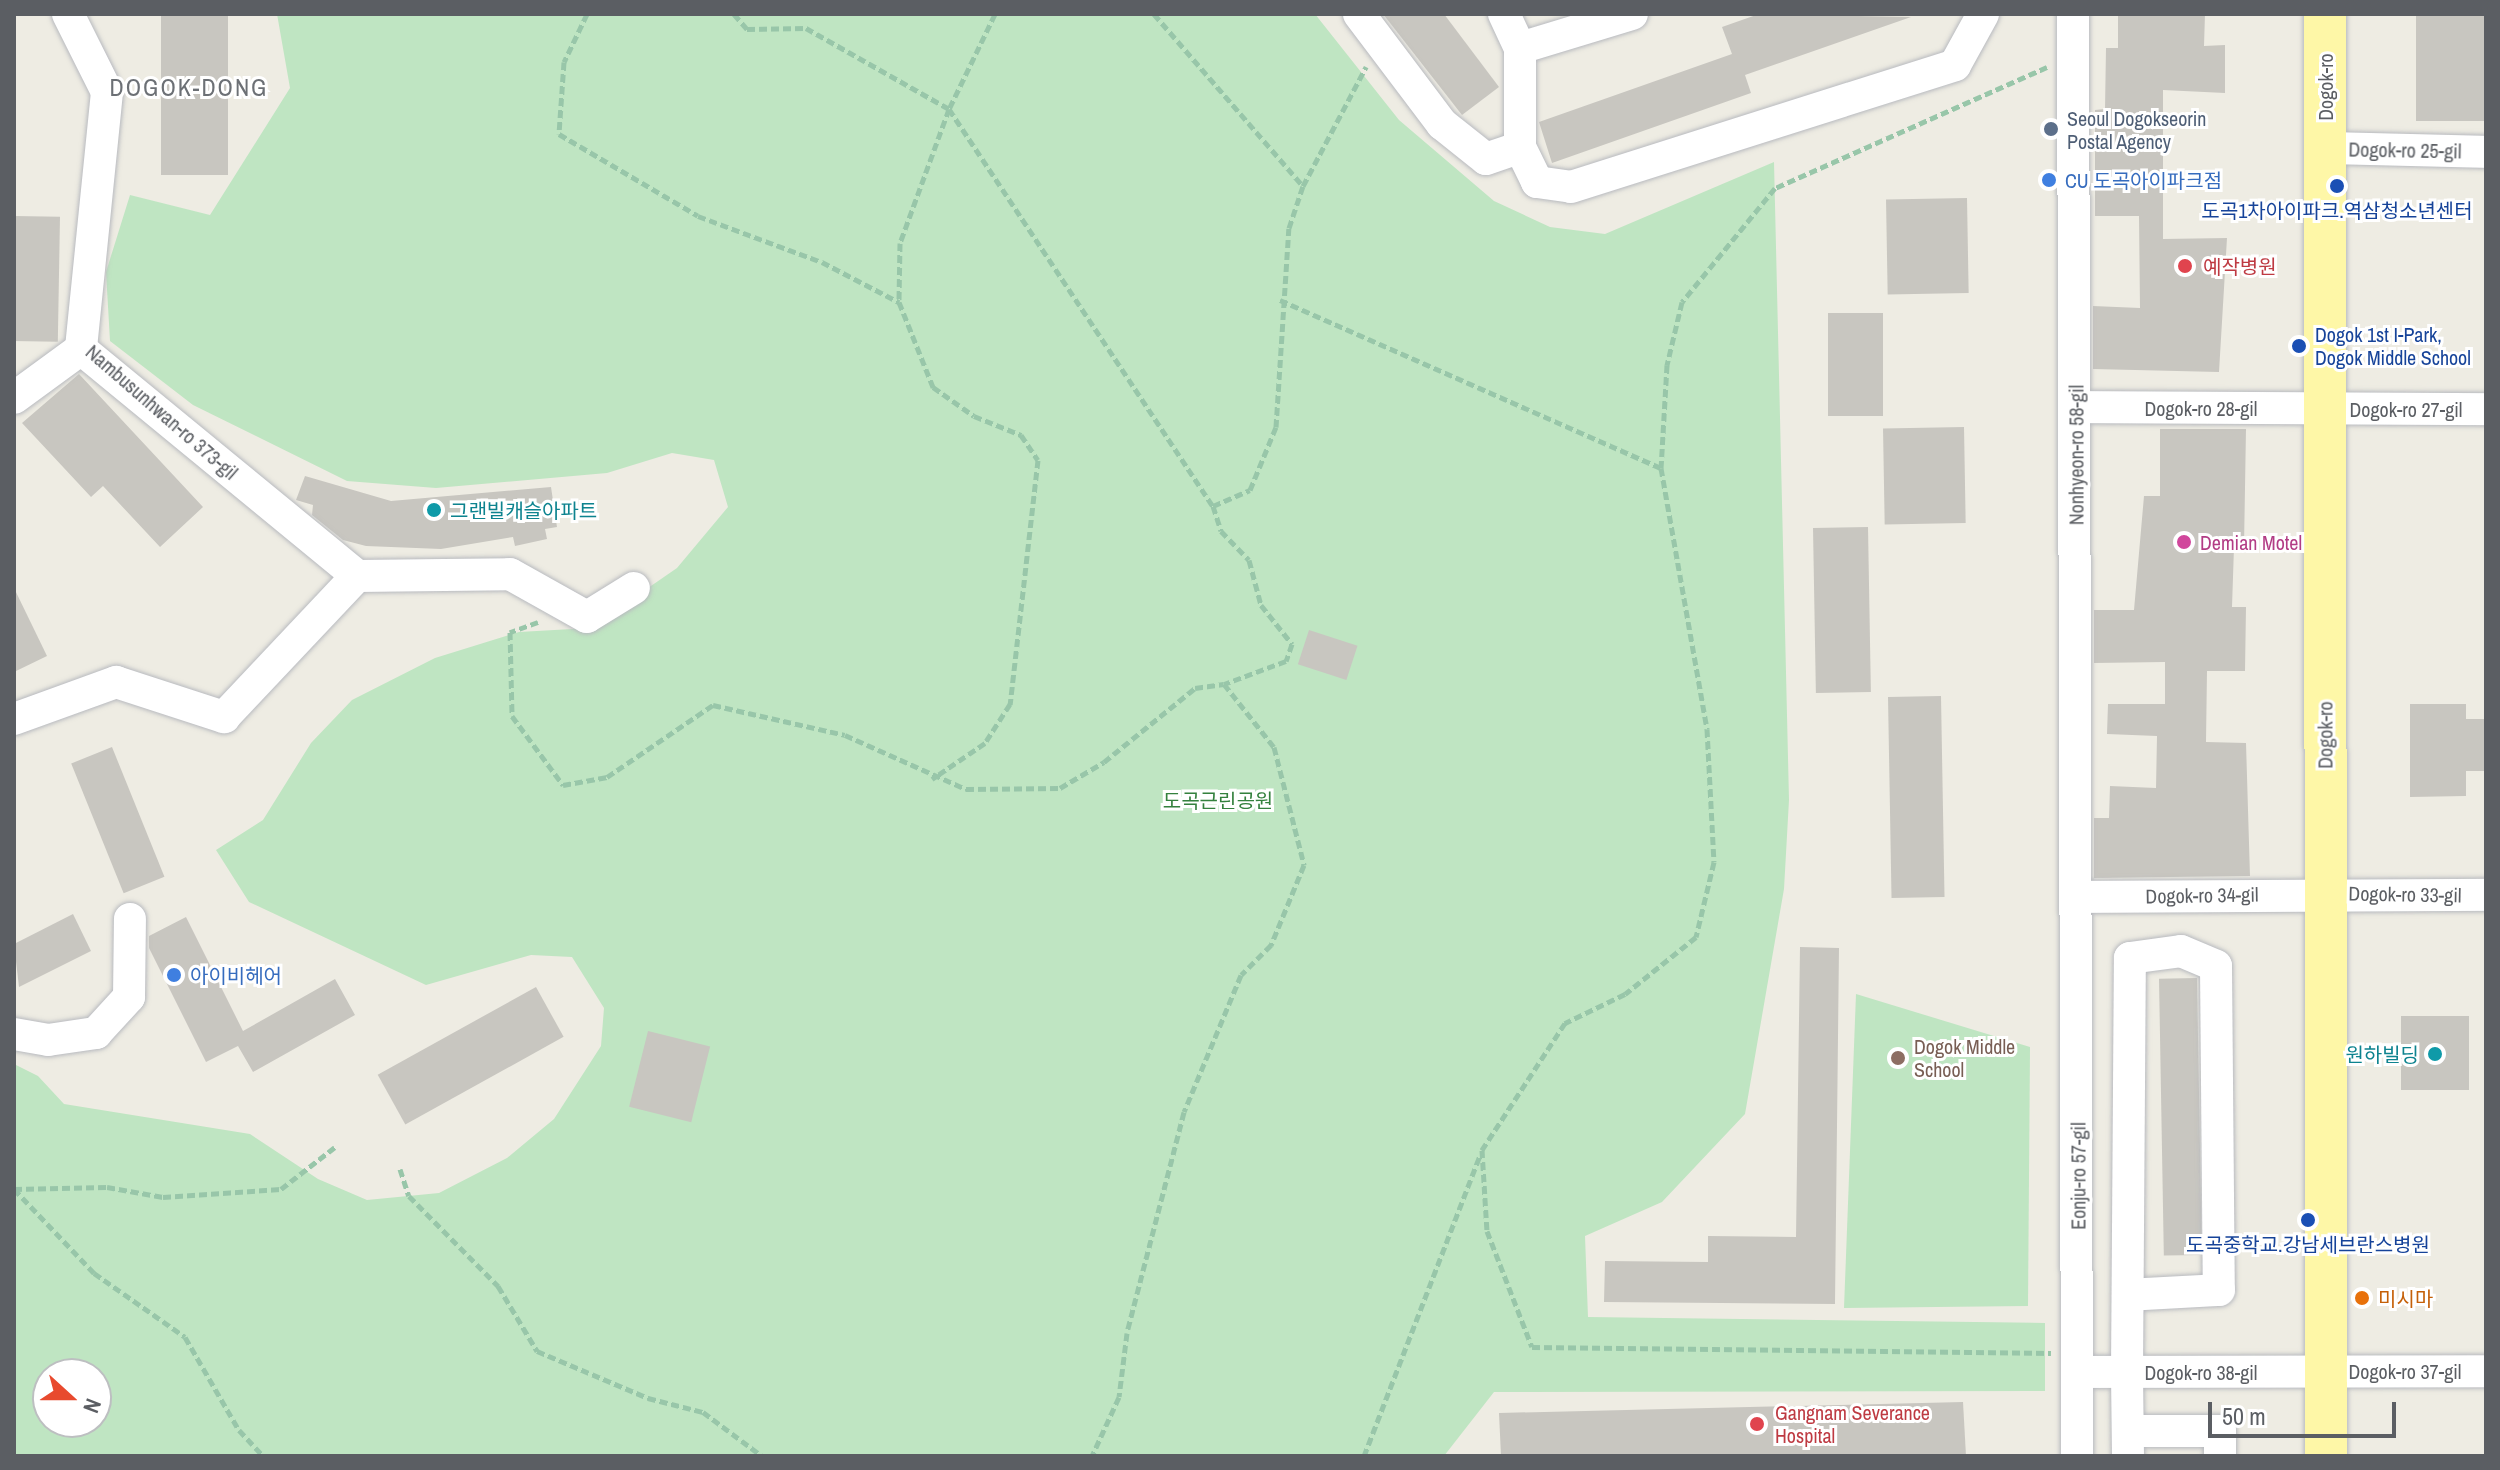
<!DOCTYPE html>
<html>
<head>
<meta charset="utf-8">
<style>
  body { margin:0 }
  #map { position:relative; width:2500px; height:1470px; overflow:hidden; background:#eeece3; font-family:"Archivo Narrow","Noto Sans KR",sans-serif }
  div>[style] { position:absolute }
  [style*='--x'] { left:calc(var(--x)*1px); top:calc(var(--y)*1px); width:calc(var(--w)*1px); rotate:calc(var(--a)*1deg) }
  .green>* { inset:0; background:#bfe5c2 }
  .building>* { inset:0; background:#c8c6c0; transform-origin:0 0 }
  .path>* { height:5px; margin-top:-2.5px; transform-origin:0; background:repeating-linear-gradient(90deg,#98c6a9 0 8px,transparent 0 12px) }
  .roads { filter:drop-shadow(0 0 2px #b8babf) drop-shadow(0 0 2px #b8babf) }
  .minor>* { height:32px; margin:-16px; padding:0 16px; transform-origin:16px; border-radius:16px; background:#fff }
  .major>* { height:42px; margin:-21px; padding:0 21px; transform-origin:21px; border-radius:21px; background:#fef7a7 }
  .dots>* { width:22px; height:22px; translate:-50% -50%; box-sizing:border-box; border:4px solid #fff; border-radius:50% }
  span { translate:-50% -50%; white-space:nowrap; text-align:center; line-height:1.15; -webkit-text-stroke:6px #fff; paint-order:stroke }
  .street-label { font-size:20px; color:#5b5e63 }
  .service-label { font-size:20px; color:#4e5e75 }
  .left { translate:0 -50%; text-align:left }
  .shop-label { font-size:20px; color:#366cbe }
  .transit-label { font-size:20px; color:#164399 }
  .health-label { font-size:20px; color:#be3a42 }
  .culture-label { font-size:20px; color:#0d838f }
  .right { translate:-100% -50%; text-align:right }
  .hotel-label { font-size:20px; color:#b23c85 }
  .park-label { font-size:20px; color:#34813e }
  .education-label { font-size:20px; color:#785e54 }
  .food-label { font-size:20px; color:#c56008 }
  .quarter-label { font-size:24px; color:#6c7075; letter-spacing:2px }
  .frame { position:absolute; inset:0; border:16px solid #5b5e63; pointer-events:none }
  .north { position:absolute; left:32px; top:1358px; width:80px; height:80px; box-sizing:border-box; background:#fff; border:2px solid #bdbfc1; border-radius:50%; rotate:111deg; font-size:22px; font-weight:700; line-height:32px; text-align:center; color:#5b5e63 }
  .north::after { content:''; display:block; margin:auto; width:28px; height:36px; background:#e84a2e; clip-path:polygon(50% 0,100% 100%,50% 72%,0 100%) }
  .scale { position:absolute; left:2208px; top:1402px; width:188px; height:36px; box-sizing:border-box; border:4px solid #5b5e63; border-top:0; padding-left:10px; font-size:24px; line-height:28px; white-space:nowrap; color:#5b5e63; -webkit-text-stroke:6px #fff; paint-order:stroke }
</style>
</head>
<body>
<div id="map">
  <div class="green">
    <i style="clip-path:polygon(evenodd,277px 14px,1315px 14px,1399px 120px,1494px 201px,1550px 227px,1605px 234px,1774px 162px,1789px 800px,1784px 889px,1745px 1114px,1662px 1202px,1585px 1236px,1588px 1317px,2045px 1323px,2045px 1391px,1494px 1392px,1444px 1456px,14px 1456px,14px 1064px,38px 1076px,64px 1104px,250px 1134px,318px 1179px,367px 1200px,439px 1193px,507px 1158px,554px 1119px,601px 1046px,604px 1008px,572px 957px,531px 955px,426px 985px,249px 902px,216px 850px,263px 820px,311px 743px,352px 700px,435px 658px,519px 632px,590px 628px,677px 568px,728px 507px,714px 460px,672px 453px,607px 473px,436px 488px,347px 481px,193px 405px,110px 341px,106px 272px,130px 195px,210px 215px,290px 88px,277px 14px,48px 1374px,96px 1374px,96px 1422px,48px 1422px,48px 1374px)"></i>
    <i style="clip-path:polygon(1856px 994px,2030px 1047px,2028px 1306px,1844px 1308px)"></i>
  </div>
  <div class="building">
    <i style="left:161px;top:14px;width:67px;height:161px"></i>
    <i style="clip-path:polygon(1383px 14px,1444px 14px,1499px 87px,1462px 115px)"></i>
    <i style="clip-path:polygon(1759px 14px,1911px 17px,1745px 75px,1751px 93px,1552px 163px,1539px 122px,1732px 54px,1722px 27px)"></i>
    <i style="clip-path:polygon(2118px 14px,2205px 14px,2204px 46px,2225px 45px,2225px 93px,2163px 90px,2163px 239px,2227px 238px,2219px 372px,2093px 369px,2093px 306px,2140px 308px,2139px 216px,2095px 216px,2095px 110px,2105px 109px,2106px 48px,2118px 48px)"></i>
    <i style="left:2416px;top:14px;width:70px;height:107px"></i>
    <i style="left:1967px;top:198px;width:95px;height:81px;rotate:89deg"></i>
    <i style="left:14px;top:216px;width:46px;height:125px;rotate:1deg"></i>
    <i style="left:1828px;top:313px;width:55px;height:103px"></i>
    <i style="clip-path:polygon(79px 374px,203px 507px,160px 547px,103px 486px,91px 497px,22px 423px)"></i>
    <i style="left:1964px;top:427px;width:96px;height:81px;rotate:89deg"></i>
    <i style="clip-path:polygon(2160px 429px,2246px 429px,2244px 547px,2234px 547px,2232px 607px,2246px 607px,2245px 671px,2207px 671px,2206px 742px,2246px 743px,2250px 876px,2094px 878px,2094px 818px,2109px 818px,2110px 786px,2156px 788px,2157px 736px,2107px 734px,2108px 704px,2165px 704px,2165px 662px,2094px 663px,2094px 610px,2134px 610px,2144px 496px,2160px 496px)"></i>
    <i style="clip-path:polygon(305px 476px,391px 501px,551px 487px,557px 527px,545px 529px,547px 539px,515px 546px,513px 537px,441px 549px,366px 546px,343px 540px,312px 515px,313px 505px,296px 500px)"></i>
    <i style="left:1868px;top:527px;width:165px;height:55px;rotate:89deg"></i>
    <i style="clip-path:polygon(14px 588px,47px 656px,14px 672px)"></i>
    <i style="left:1309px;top:630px;width:51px;height:36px;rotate:18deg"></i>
    <i style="left:1941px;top:696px;width:201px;height:53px;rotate:89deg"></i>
    <i style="clip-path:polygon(2410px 704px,2466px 704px,2466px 719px,2486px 719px,2486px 771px,2466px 771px,2466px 796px,2410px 797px)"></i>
    <i style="left:112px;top:747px;width:140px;height:44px;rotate:68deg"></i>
    <i style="clip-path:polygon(73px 914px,91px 951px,19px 987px,14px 944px)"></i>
    <i style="clip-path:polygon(186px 917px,243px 1031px,335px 979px,355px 1015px,253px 1072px,238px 1046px,206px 1062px,149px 948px,149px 936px)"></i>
    <i style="clip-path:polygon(1800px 947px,1839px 948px,1835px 1304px,1604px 1302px,1605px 1261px,1708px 1262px,1708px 1236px,1796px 1237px)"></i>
    <i style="left:2197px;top:978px;width:277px;height:38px;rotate:89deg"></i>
    <i style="left:536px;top:987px;width:57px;height:181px;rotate:61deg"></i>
    <i style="left:2469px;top:1016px;width:74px;height:68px;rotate:90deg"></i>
    <i style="left:648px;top:1031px;width:64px;height:78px;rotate:14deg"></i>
    <i style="clip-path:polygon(1963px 1402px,1966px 1456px,1501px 1456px,1499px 1413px)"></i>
  </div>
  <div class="path">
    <i style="--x:587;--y:14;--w:53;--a:115.6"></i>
    <i style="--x:564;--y:62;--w:72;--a:94"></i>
    <i style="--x:559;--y:134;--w:161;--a:30.5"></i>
    <i style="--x:698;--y:216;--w:132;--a:20.4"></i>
    <i style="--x:822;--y:262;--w:87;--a:27.5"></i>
    <i style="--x:734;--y:14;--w:20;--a:49"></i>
    <i style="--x:747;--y:29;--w:59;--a:-1"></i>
    <i style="--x:806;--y:28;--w:164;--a:29.5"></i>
    <i style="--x:949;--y:109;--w:143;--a:110.1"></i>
    <i style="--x:900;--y:243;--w:59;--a:91"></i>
    <i style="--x:899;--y:302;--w:92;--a:68.2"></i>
    <i style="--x:933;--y:387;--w:50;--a:35.3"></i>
    <i style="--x:974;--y:416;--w:51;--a:22"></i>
    <i style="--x:1021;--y:435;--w:30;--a:56"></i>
    <i style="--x:1038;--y:460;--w:246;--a:96.5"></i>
    <i style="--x:1010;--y:704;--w:46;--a:122.7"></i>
    <i style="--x:985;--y:743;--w:64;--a:145.8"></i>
    <i style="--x:995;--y:14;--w:106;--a:115.8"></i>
    <i style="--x:949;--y:109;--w:477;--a:56.4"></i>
    <i style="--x:1213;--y:506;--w:26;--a:72"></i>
    <i style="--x:1221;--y:531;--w:40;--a:46"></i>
    <i style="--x:1249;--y:560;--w:47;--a:75.1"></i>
    <i style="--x:1261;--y:605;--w:50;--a:51.5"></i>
    <i style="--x:1292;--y:644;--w:18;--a:109"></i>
    <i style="--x:1286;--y:661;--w:66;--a:159.6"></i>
    <i style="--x:1224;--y:684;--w:80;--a:51.6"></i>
    <i style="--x:1274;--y:747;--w:122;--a:75.7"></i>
    <i style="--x:1304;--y:865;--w:87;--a:112.4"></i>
    <i style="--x:1271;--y:945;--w:42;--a:135"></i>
    <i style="--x:1241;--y:975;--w:148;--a:112.6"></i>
    <i style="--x:1184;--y:1112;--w:228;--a:104.5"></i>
    <i style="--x:1127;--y:1333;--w:64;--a:97.1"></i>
    <i style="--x:1119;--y:1397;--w:65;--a:114.6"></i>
    <i style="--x:1154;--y:14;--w:228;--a:49.1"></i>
    <i style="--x:2047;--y:67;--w:298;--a:156"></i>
    <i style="--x:1775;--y:188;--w:147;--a:129.2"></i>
    <i style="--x:1682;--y:302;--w:65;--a:103.4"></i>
    <i style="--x:1667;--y:365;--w:103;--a:93.3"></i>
    <i style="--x:1661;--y:468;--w:265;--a:80"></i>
    <i style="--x:1707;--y:729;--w:133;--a:87"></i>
    <i style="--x:1714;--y:862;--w:77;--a:103.5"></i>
    <i style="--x:1696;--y:937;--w:91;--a:141.2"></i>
    <i style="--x:1625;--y:994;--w:67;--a:154.2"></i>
    <i style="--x:1565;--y:1023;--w:152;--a:123.2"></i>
    <i style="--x:1482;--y:1150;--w:81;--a:86.5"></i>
    <i style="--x:1487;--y:1231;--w:124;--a:68.8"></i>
    <i style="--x:1532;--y:1347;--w:519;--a:0.66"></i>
    <i style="--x:1280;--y:300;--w:416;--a:23.8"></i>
    <i style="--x:1213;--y:506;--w:40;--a:-23.4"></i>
    <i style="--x:1250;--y:490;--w:68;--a:-67.6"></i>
    <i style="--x:1276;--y:427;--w:199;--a:-86.3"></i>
    <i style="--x:1289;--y:228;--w:44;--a:-71.6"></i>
    <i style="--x:1303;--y:186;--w:135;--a:-62.1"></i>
    <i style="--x:538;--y:622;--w:30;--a:160"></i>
    <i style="--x:510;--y:632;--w:84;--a:88.6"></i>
    <i style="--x:512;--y:716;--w:86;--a:53.5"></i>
    <i style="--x:563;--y:785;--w:45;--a:-10.3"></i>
    <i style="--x:607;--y:777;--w:128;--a:-34.2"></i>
    <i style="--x:713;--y:705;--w:135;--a:12.8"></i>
    <i style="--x:845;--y:735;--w:133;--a:24.1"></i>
    <i style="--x:966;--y:789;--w:94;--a:-0.6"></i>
    <i style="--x:1060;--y:788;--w:51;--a:-30.6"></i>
    <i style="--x:1104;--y:762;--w:117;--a:-39.1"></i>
    <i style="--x:1195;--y:688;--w:29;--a:-8"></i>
    <i style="--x:400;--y:1169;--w:28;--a:72"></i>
    <i style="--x:409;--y:1196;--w:127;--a:45.3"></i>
    <i style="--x:498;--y:1286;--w:76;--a:59"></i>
    <i style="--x:537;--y:1351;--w:121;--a:22.9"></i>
    <i style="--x:648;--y:1398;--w:57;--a:14.3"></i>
    <i style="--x:703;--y:1412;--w:74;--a:36.7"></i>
    <i style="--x:14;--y:1189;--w:116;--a:46.4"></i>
    <i style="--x:94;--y:1273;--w:111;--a:35.1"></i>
    <i style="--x:185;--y:1337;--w:108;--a:59.9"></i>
    <i style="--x:239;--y:1430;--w:35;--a:47"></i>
    <i style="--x:14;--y:1189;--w:93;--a:-1.2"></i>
    <i style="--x:107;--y:1187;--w:57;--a:10.1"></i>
    <i style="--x:163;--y:1197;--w:118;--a:-3.9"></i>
    <i style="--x:281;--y:1189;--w:68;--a:-37.9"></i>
    <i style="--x:1364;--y:1456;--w:323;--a:-68.9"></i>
  </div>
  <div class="roads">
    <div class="minor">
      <i style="--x:68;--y:14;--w:87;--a:63.4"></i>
      <i style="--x:107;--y:92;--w:258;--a:95.8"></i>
      <i style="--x:1359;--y:14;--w:138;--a:53"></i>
      <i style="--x:1442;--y:124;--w:56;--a:38.5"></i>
      <i style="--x:1486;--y:159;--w:36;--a:-19"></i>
      <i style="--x:1504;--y:14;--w:38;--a:65"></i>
      <i style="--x:1632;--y:14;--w:117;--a:163.1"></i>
      <i style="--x:1520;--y:48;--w:99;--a:90"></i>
      <i style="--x:1520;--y:147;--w:39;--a:64"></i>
      <i style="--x:1537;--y:182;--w:34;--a:8"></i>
      <i style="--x:1571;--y:187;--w:403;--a:-17.6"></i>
      <i style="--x:1955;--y:65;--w:58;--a:-61.2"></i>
      <i style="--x:2073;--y:14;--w:1442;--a:89.84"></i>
      <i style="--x:2325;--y:148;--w:161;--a:1.4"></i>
      <i style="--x:81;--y:349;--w:357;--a:39.4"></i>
      <i style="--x:14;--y:398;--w:83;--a:-36.2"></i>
      <i style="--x:2076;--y:407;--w:410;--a:0.3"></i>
      <i style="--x:14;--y:719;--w:109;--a:-19.9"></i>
      <i style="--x:116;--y:682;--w:114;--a:18"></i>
      <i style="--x:224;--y:717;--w:194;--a:-46.7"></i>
      <i style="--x:357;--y:576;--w:153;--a:-0.7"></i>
      <i style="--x:510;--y:574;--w:88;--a:29.2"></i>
      <i style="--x:587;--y:617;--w:55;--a:-31.7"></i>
      <i style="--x:2079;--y:897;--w:407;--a:-0.3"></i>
      <i style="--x:14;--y:1034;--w:35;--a:10"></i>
      <i style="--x:48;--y:1040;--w:49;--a:-8.3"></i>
      <i style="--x:96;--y:1033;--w:49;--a:-47.5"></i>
      <i style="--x:129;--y:997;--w:78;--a:-89.3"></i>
      <i style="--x:2078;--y:1372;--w:408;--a:-0.1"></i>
      <i style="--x:2128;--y:1431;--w:92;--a:0"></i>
      <i style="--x:2220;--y:1431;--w:25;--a:90"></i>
      <i style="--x:2128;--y:1456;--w:84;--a:-90.7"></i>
      <i style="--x:2127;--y:1372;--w:414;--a:-89.6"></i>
      <i style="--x:2130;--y:958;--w:51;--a:-7.8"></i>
      <i style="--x:2181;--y:951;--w:38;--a:23"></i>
      <i style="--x:2216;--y:966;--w:324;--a:89.5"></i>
      <i style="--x:2219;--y:1290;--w:91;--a:176.9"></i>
    </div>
    <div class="major">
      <i style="--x:2325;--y:14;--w:1442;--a:89.96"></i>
    </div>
  </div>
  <div class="dots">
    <i style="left:2051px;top:129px;background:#5c6f8a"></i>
    <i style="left:2049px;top:180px;background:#3f7fe0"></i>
    <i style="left:2337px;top:186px;background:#1a4fb4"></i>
    <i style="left:2185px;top:266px;background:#e0444e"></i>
    <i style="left:2299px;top:346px;background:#1a4fb4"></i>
    <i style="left:434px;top:510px;background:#0f9aa8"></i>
    <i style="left:2184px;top:542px;background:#d1479c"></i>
    <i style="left:174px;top:975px;background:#3f7fe0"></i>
    <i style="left:2435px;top:1054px;background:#0f9aa8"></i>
    <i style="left:1898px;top:1058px;background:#8d6e63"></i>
    <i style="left:2308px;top:1220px;background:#1a4fb4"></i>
    <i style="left:2362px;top:1298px;background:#e8710a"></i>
    <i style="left:1757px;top:1424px;background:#e0444e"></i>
  </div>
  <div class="street-label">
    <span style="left:2325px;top:87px;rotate:-90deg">Dogok-ro</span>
    <span style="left:2405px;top:150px;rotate:1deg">Dogok-ro 25-gil</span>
    <span style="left:2201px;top:408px">Dogok-ro 28-gil</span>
    <span style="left:2406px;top:409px">Dogok-ro 27-gil</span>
    <span style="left:162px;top:412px;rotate:41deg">Nambusunhwan-ro 373-gil</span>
    <span style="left:2076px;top:455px;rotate:-90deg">Nonhyeon-ro 58-gil</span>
    <span style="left:2325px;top:735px;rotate:-90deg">Dogok-ro</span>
    <span style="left:2405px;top:894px;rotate:1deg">Dogok-ro 33-gil</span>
    <span style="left:2202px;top:895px;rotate:-1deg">Dogok-ro 34-gil</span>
    <span style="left:2078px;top:1176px;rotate:-90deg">Eonju-ro 57-gil</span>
    <span style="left:2405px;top:1371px">Dogok-ro 37-gil</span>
    <span style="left:2201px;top:1372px">Dogok-ro 38-gil</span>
  </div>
  <div class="service-label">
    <span class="left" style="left:2067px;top:130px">Seoul Dogokseorin<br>Postal Agency</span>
  </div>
  <div class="shop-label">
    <span class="left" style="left:2065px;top:180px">CU 도곡아이파크점</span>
    <span class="left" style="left:190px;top:975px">아이비헤어</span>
  </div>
  <div class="transit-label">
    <span style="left:2337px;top:210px">도곡1차아이파크.역삼청소년센터</span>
    <span class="left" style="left:2315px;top:346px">Dogok 1st I-Park,<br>Dogok Middle School</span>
    <span style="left:2308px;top:1244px">도곡중학교.강남세브란스병원</span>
  </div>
  <div class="health-label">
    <span class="left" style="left:2203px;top:266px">예작병원</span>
    <span class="left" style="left:1775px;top:1424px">Gangnam Severance<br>Hospital</span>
  </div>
  <div class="culture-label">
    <span class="left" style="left:450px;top:510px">그랜빌캐슬아파트</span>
    <span class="right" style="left:2419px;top:1054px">원하빌딩</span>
  </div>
  <div class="hotel-label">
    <span class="left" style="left:2200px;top:542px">Demian Motel</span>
  </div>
  <div class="park-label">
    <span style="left:1218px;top:800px">도곡근린공원</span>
  </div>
  <div class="education-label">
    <span class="left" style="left:1914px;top:1058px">Dogok Middle<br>School</span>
  </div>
  <div class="food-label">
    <span class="left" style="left:2378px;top:1298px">미시마</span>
  </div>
  <div class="quarter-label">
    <span style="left:189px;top:88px">DOGOK-DONG</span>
  </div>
  <div class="frame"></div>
  <div class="north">N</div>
  <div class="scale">50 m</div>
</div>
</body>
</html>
